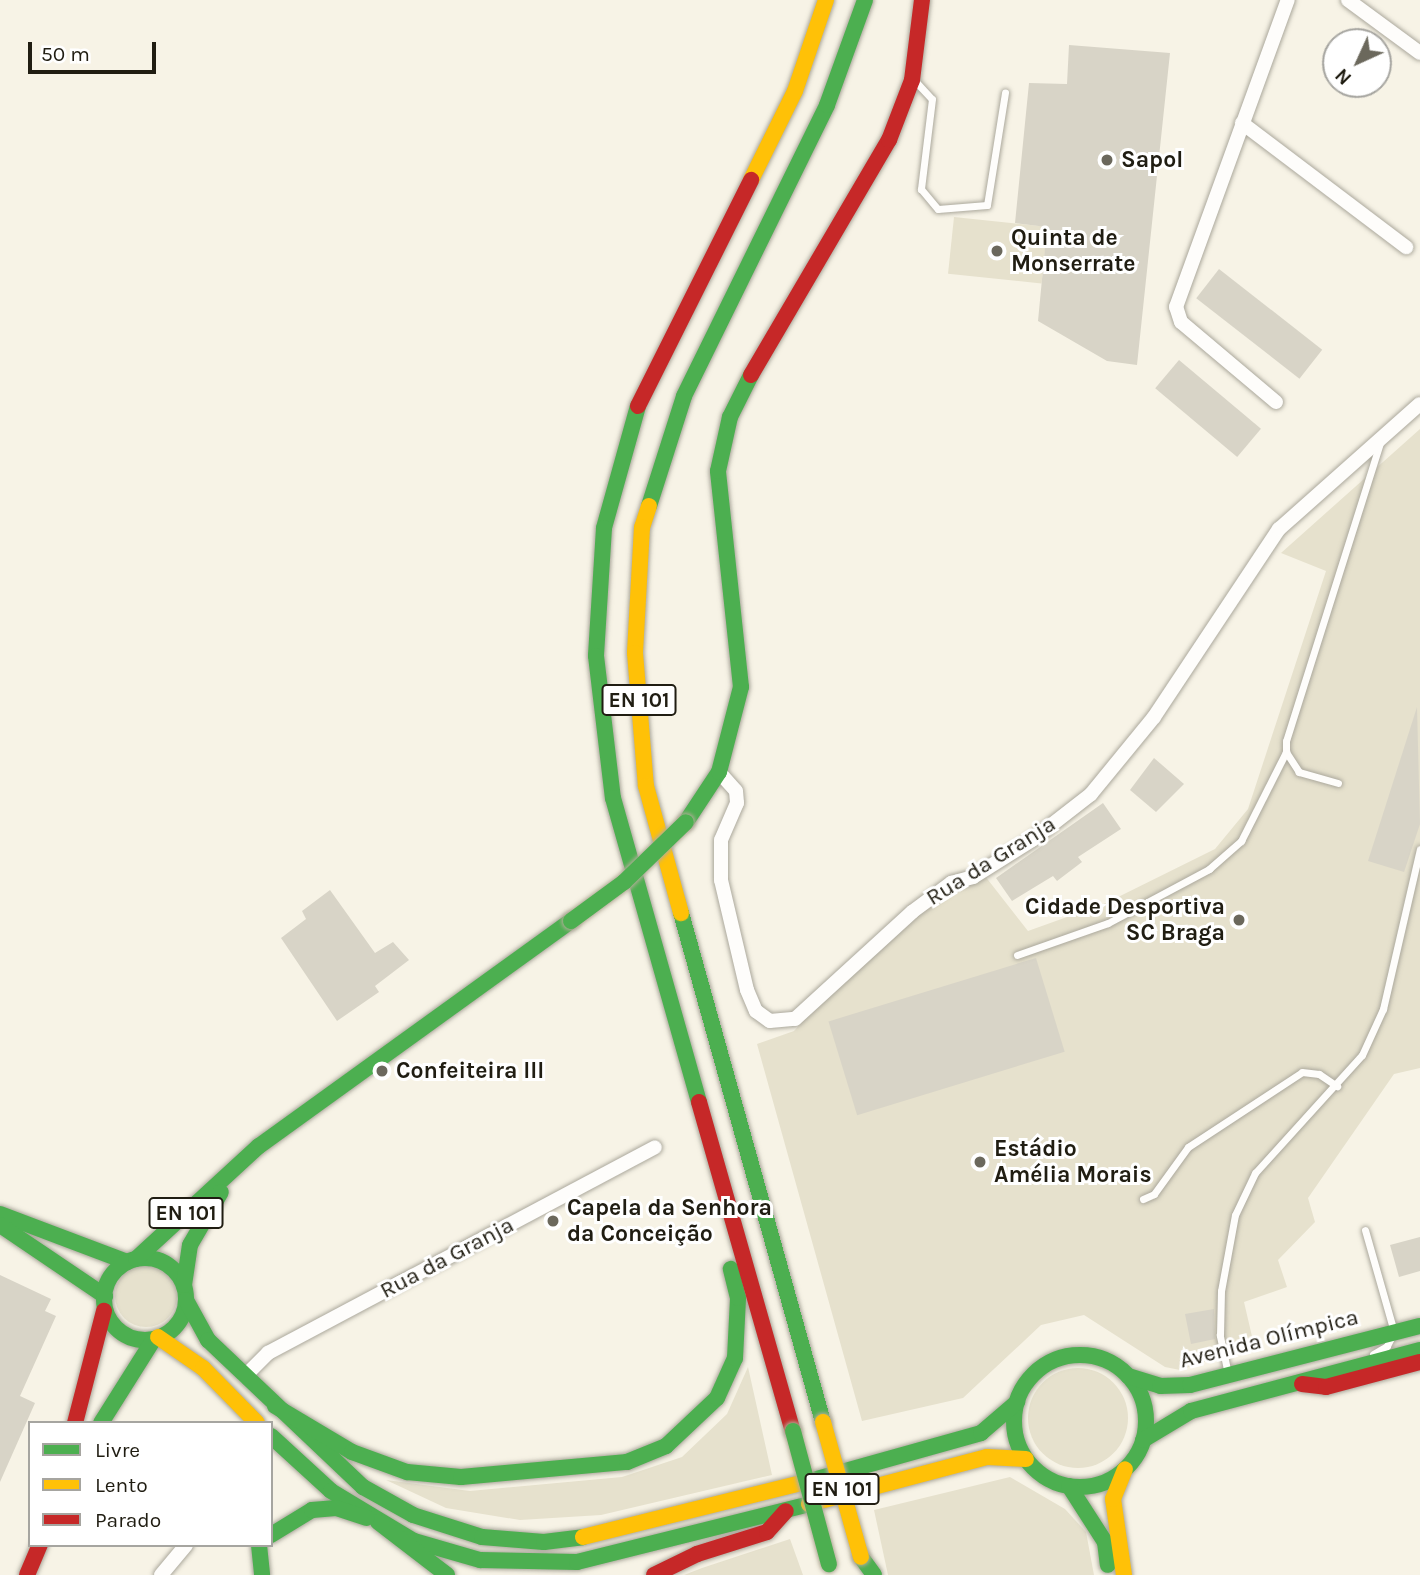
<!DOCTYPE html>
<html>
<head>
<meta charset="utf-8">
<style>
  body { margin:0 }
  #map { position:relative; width:1420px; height:1575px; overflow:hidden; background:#f7f3e6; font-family:Karla,sans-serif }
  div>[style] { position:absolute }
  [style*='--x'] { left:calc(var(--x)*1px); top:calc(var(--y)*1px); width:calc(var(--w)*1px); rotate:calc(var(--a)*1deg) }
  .green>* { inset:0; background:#e6e1cd; transform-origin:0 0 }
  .round { border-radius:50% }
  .building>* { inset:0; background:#d8d4c7; transform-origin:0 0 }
  .roads { filter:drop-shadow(0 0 2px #aba89c) drop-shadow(0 0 2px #aba89c) }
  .lane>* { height:7px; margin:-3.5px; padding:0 3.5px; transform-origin:3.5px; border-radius:3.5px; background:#fefdfb }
  .street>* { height:14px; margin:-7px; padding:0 7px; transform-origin:7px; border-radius:7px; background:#fefdfb }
  .fast>* { height:16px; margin:-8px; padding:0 8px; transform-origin:8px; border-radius:8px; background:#4caf50 }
  .fast>.ring { margin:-8px; padding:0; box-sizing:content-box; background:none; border:16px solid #4caf50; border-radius:50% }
  .slow>* { height:16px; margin:-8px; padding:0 8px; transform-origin:8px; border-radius:8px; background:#ffc107 }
  .jam>* { height:16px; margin:-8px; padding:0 8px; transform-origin:8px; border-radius:8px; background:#c62828 }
  .bridges { filter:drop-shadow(0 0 2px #b2ac98) drop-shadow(0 0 2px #b2ac98) }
  .fast-bridge>* { height:16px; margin:-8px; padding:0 8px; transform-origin:8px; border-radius:8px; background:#4caf50 }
  .slow-bridge>* { height:16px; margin:-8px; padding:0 8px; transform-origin:8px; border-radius:8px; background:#ffc107 }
  .dots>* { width:19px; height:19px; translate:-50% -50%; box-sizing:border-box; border:4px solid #fff; border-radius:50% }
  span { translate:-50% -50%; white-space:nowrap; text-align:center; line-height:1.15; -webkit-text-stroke:6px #fff; paint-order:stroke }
  .shield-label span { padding:2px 5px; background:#fff; border:2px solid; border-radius:5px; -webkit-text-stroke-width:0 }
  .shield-label { font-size:21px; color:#201d12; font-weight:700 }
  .poi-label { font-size:23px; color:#201d12; font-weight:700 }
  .left { translate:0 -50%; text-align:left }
  .right { translate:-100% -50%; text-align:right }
  .street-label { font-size:23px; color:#201d12 }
  .legend { position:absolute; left:28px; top:1421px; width:245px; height:126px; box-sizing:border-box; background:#fff; border:2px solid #a6a5a0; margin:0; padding:9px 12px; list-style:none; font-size:21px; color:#201d12 }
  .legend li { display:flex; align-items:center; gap:14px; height:35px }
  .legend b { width:35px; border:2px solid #a6a5a0 }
  .north { position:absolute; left:1322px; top:28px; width:70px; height:70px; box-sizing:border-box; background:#fff; border:2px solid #a6a5a0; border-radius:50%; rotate:225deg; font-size:19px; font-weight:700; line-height:28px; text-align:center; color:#201d12 }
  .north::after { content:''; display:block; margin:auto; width:24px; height:32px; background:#6b685c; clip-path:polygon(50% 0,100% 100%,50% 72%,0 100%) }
  .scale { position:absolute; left:28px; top:42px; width:128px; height:32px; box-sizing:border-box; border:4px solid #201d12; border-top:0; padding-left:9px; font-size:21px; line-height:24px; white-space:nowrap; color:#201d12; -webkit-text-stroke:5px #fff; paint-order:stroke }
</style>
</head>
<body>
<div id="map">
  <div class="green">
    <i style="left:954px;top:217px;width:94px;height:57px;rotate:6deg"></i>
    <i style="clip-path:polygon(1420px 429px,1420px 1068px,1394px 1074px,1308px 1198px,1315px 1222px,1278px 1260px,1287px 1287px,1244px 1302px,1254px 1345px,1180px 1370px,1165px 1367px,1084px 1315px,1041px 1325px,963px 1398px,862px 1421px,757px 1044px,794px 1031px,843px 976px,953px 887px,985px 876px,1028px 931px,1106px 903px,1215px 849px,1248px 809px,1326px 571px,1281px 553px)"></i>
    <i class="round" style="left:115px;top:1265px;width:62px;height:62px"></i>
    <i style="clip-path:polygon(748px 1367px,772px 1475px,601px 1515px,520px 1520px,446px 1508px,386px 1480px,470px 1491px,622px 1477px,682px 1457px,727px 1414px)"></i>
    <i class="round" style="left:1028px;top:1368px;width:100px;height:100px"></i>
    <i style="clip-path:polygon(1010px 1477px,1065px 1509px,1086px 1532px,1094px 1575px,888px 1575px,874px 1510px)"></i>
    <i style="clip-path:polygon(790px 1539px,803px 1575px,684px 1575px,702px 1568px)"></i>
  </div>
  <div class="building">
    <i style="clip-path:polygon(1069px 45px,1170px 53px,1137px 365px,1107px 361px,1038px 321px,1047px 227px,1015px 223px,1029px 83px,1067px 84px)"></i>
    <i style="left:1219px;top:269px;width:131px;height:37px;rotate:38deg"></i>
    <i style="left:1179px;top:360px;width:107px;height:37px;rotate:40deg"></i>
    <i style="clip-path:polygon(1417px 707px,1420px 824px,1404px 872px,1368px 861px)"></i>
    <i style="clip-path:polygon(1154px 758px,1184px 784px,1156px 812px,1130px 790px)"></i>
    <i style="clip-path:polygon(1103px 803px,1121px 829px,1078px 857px,1082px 862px,1057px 881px,1053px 876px,1012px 901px,996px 878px)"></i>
    <i style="clip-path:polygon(330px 890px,375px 953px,393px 942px,409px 960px,375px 986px,379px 992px,337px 1021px,281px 938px,306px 919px,302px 911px)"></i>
    <i style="left:1036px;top:958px;width:98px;height:217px;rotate:73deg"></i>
    <i style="clip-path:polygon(1420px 1237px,1420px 1271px,1399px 1277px,1390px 1245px)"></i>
    <i style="clip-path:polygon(0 1275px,51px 1299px,45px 1311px,56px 1316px,20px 1396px,35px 1403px,0 1482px)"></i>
    <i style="clip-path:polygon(1214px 1309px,1215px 1339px,1191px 1344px,1185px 1314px)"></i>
  </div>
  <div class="roads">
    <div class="lane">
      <i style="--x:916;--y:82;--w:23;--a:47"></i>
      <i style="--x:932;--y:99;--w:91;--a:97"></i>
      <i style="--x:921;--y:189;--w:26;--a:50"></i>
      <i style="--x:938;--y:209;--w:49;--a:-4.7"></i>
      <i style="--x:987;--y:205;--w:114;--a:-80.9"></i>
      <i style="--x:1338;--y:783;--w:41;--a:-164.2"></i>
      <i style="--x:1299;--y:772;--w:24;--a:-123"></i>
      <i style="--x:1286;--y:752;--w:11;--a:-90"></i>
      <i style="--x:1286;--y:741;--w:312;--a:-72.5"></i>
      <i style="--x:1017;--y:955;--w:96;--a:-19.4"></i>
      <i style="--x:1108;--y:923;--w:115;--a:-28.1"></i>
      <i style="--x:1209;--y:869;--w:43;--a:-41.2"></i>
      <i style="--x:1241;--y:841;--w:100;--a:-63.2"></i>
      <i style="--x:1143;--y:1199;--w:12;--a:-24"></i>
      <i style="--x:1154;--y:1194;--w:58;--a:-54.1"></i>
      <i style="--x:1188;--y:1147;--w:136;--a:-33.3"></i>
      <i style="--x:1302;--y:1072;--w:17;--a:7"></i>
      <i style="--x:1319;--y:1074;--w:22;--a:34"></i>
      <i style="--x:1365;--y:1230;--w:106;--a:74.1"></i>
      <i style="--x:1394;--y:1332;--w:16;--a:117"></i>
      <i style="--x:1387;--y:1346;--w:16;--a:150"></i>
      <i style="--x:1228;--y:1374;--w:40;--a:-102"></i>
      <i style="--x:1220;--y:1335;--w:44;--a:-88.7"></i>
      <i style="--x:1221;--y:1291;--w:77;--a:-79.6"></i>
      <i style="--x:1235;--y:1215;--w:47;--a:-64.5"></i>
      <i style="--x:1255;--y:1173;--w:159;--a:-47.8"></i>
      <i style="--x:1362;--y:1055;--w:51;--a:-65.5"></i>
      <i style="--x:1383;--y:1009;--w:164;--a:-77"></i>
    </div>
    <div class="street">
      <i style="--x:1348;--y:0;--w:89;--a:36.4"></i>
      <i style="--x:1242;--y:123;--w:206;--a:37.1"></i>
      <i style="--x:1276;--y:402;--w:124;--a:-139.9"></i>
      <i style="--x:1181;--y:322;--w:16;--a:-108"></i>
      <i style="--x:1176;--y:307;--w:327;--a:-70"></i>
      <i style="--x:719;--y:772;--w:25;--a:48"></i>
      <i style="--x:736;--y:791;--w:12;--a:85"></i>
      <i style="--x:737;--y:803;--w:40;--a:113.4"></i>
      <i style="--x:721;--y:840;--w:40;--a:90"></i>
      <i style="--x:721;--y:880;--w:113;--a:76.7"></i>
      <i style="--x:747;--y:990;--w:23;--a:67"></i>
      <i style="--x:756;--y:1011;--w:17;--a:36"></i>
      <i style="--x:770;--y:1021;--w:25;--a:-5"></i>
      <i style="--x:795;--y:1019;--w:159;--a:-42.4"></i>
      <i style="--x:912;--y:912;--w:49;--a:-36.6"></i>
      <i style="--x:951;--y:883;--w:23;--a:-15"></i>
      <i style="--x:973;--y:877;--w:70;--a:-32.1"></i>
      <i style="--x:1032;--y:840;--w:75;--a:-37.9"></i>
      <i style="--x:1091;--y:794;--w:99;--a:-50.7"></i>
      <i style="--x:1154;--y:717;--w:226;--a:-56.4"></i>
      <i style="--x:1279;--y:529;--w:188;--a:-41.6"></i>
      <i style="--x:245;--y:1376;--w:33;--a:-45"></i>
      <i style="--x:268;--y:1353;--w:438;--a:-28"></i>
      <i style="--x:161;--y:1575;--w:39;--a:-50"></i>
    </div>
    <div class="fast">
      <i style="--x:638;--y:406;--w:127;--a:105.6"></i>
      <i style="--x:604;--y:528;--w:128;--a:93.6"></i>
      <i style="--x:596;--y:656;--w:143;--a:83.2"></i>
      <i style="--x:613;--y:798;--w:316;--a:74.2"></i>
      <i style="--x:649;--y:506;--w:115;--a:-72.3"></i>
      <i style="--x:684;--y:396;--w:324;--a:-63.8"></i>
      <i style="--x:827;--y:105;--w:112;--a:-70.1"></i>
      <i style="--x:686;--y:822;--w:60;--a:-56.6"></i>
      <i style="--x:719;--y:772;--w:88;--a:-75.5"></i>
      <i style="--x:741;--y:687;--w:217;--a:-96.1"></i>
      <i style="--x:718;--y:471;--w:55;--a:-77.5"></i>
      <i style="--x:730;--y:417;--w:47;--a:-63.4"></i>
      <i style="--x:681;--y:913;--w:528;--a:74.41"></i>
      <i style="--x:0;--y:1214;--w:136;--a:20.7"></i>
      <i style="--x:0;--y:1225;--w:127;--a:34.1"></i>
      <i class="ring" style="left:104px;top:1258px;width:66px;height:66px"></i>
      <i style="--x:136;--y:1259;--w:167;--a:-42.6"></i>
      <i style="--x:259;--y:1146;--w:385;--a:-35.8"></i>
      <i style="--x:184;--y:1285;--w:40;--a:-81.5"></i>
      <i style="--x:190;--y:1245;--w:61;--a:-59.7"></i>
      <i style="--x:186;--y:1300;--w:46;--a:61.2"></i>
      <i style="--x:208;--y:1340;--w:214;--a:43.5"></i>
      <i style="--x:363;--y:1487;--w:57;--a:29.2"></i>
      <i style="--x:413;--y:1515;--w:72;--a:17.7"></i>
      <i style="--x:482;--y:1537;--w:62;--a:4.6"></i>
      <i style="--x:544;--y:1542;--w:39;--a:-7"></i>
      <i class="ring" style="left:1014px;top:1355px;width:116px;height:116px"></i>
      <i style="--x:1128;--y:1376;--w:34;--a:17"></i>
      <i style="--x:1160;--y:1386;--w:30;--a:-2"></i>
      <i style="--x:1190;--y:1385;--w:237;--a:-14.4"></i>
      <i style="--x:275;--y:1406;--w:90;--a:30.9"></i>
      <i style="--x:352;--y:1452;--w:59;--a:20"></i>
      <i style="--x:407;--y:1472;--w:54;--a:5.3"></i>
      <i style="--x:461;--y:1477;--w:167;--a:-5.2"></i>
      <i style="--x:627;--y:1462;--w:42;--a:-22.3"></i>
      <i style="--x:666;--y:1446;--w:70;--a:-43.3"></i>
      <i style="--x:717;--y:1398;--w:44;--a:-65.8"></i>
      <i style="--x:735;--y:1358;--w:60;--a:-87.1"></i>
      <i style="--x:738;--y:1298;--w:30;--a:-104"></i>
      <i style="--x:101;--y:1423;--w:99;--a:-57.8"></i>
      <i style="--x:271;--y:1436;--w:81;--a:42.5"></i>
      <i style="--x:331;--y:1491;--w:97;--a:31.1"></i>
      <i style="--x:414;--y:1541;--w:69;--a:16.1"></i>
      <i style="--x:480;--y:1560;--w:97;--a:1.2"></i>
      <i style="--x:577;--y:1562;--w:239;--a:-14"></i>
      <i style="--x:1143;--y:1440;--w:56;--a:-31.1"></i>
      <i style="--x:1191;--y:1411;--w:237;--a:-14.9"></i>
      <i style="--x:806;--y:1482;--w:182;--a:-15.6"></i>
      <i style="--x:981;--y:1433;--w:48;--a:-40.7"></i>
      <i style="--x:1069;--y:1486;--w:67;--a:57.3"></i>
      <i style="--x:1105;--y:1542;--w:23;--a:83"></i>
      <i style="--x:378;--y:1522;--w:87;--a:37.5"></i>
      <i style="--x:271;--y:1535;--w:48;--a:-31.4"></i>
      <i style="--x:312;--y:1510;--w:24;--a:-5"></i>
      <i style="--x:336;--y:1508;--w:32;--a:18"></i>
      <i style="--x:259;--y:1545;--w:30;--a:84"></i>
      <i style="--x:861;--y:1557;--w:22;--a:54"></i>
    </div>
    <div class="slow">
      <i style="--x:751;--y:180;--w:99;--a:-63.7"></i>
      <i style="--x:795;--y:91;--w:96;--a:-71.2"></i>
      <i style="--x:649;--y:506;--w:22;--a:108"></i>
      <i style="--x:642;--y:527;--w:126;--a:93.2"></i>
      <i style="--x:635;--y:653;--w:133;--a:85.3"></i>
      <i style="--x:646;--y:786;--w:132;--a:74.6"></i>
      <i style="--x:158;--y:1337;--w:55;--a:34.6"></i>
      <i style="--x:203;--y:1368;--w:77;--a:45.5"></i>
      <i style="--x:809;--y:1504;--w:184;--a:-14.8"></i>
      <i style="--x:987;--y:1457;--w:39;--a:3"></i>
      <i style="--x:583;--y:1537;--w:230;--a:-13.9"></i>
      <i style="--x:1124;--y:1575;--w:77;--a:-98.2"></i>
      <i style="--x:1113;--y:1499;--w:32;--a:-68"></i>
    </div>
    <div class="jam">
      <i style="--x:751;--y:375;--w:273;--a:-59.6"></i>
      <i style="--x:889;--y:140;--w:64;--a:-69"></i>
      <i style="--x:912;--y:80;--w:81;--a:-82.9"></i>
      <i style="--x:638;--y:406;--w:253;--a:-63.4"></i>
      <i style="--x:699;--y:1102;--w:342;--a:74.1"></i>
      <i style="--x:1302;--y:1384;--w:24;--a:7"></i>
      <i style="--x:1326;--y:1387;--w:97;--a:-14.9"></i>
      <i style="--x:75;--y:1423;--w:116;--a:-75.5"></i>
      <i style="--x:27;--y:1575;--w:33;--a:-67"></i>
      <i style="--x:654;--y:1575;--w:48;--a:-26"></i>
      <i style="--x:697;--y:1554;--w:73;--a:-17.4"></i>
      <i style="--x:767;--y:1532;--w:28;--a:-48"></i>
    </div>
  </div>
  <div class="bridges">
    <div class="fast-bridge">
      <i style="--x:571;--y:921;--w:66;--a:-36.3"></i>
      <i style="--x:624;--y:882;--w:86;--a:-44.1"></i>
      <i style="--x:793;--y:1431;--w:138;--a:74.9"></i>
    </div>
    <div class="slow-bridge">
      <i style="--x:823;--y:1422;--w:140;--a:74.3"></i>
    </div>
  </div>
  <div class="dots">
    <i style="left:1107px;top:160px;background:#6b685c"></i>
    <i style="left:997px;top:251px;background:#6b685c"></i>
    <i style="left:1239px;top:920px;background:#6b685c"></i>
    <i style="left:382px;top:1071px;background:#6b685c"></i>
    <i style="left:980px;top:1162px;background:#6b685c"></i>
    <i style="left:553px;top:1221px;background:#6b685c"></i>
  </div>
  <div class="shield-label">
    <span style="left:639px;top:700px">EN 101</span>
    <span style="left:186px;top:1213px">EN 101</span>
    <span style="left:842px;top:1489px">EN 101</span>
  </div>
  <div class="poi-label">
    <span class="left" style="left:1121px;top:160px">Sapol</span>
    <span class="left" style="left:1011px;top:251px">Quinta de<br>Monserrate</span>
    <span class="right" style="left:1225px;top:920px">Cidade Desportiva<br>SC Braga</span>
    <span class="left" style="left:396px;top:1071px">Confeiteira III</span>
    <span class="left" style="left:994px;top:1162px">Estádio<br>Amélia Morais</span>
    <span class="left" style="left:567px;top:1221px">Capela da Senhora<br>da Conceição</span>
  </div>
  <div class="street-label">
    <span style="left:991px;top:861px;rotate:-32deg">Rua da Granja</span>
    <span style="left:447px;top:1258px;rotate:-28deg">Rua da Granja</span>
    <span style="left:1269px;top:1339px;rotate:-14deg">Avenida Olímpica</span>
  </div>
  <ul class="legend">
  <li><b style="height:9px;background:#4caf50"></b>Livre</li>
  <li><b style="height:9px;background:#ffc107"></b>Lento</li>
  <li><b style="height:9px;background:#c62828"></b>Parado</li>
  </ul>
  <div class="north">N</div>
  <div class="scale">50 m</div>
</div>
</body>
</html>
